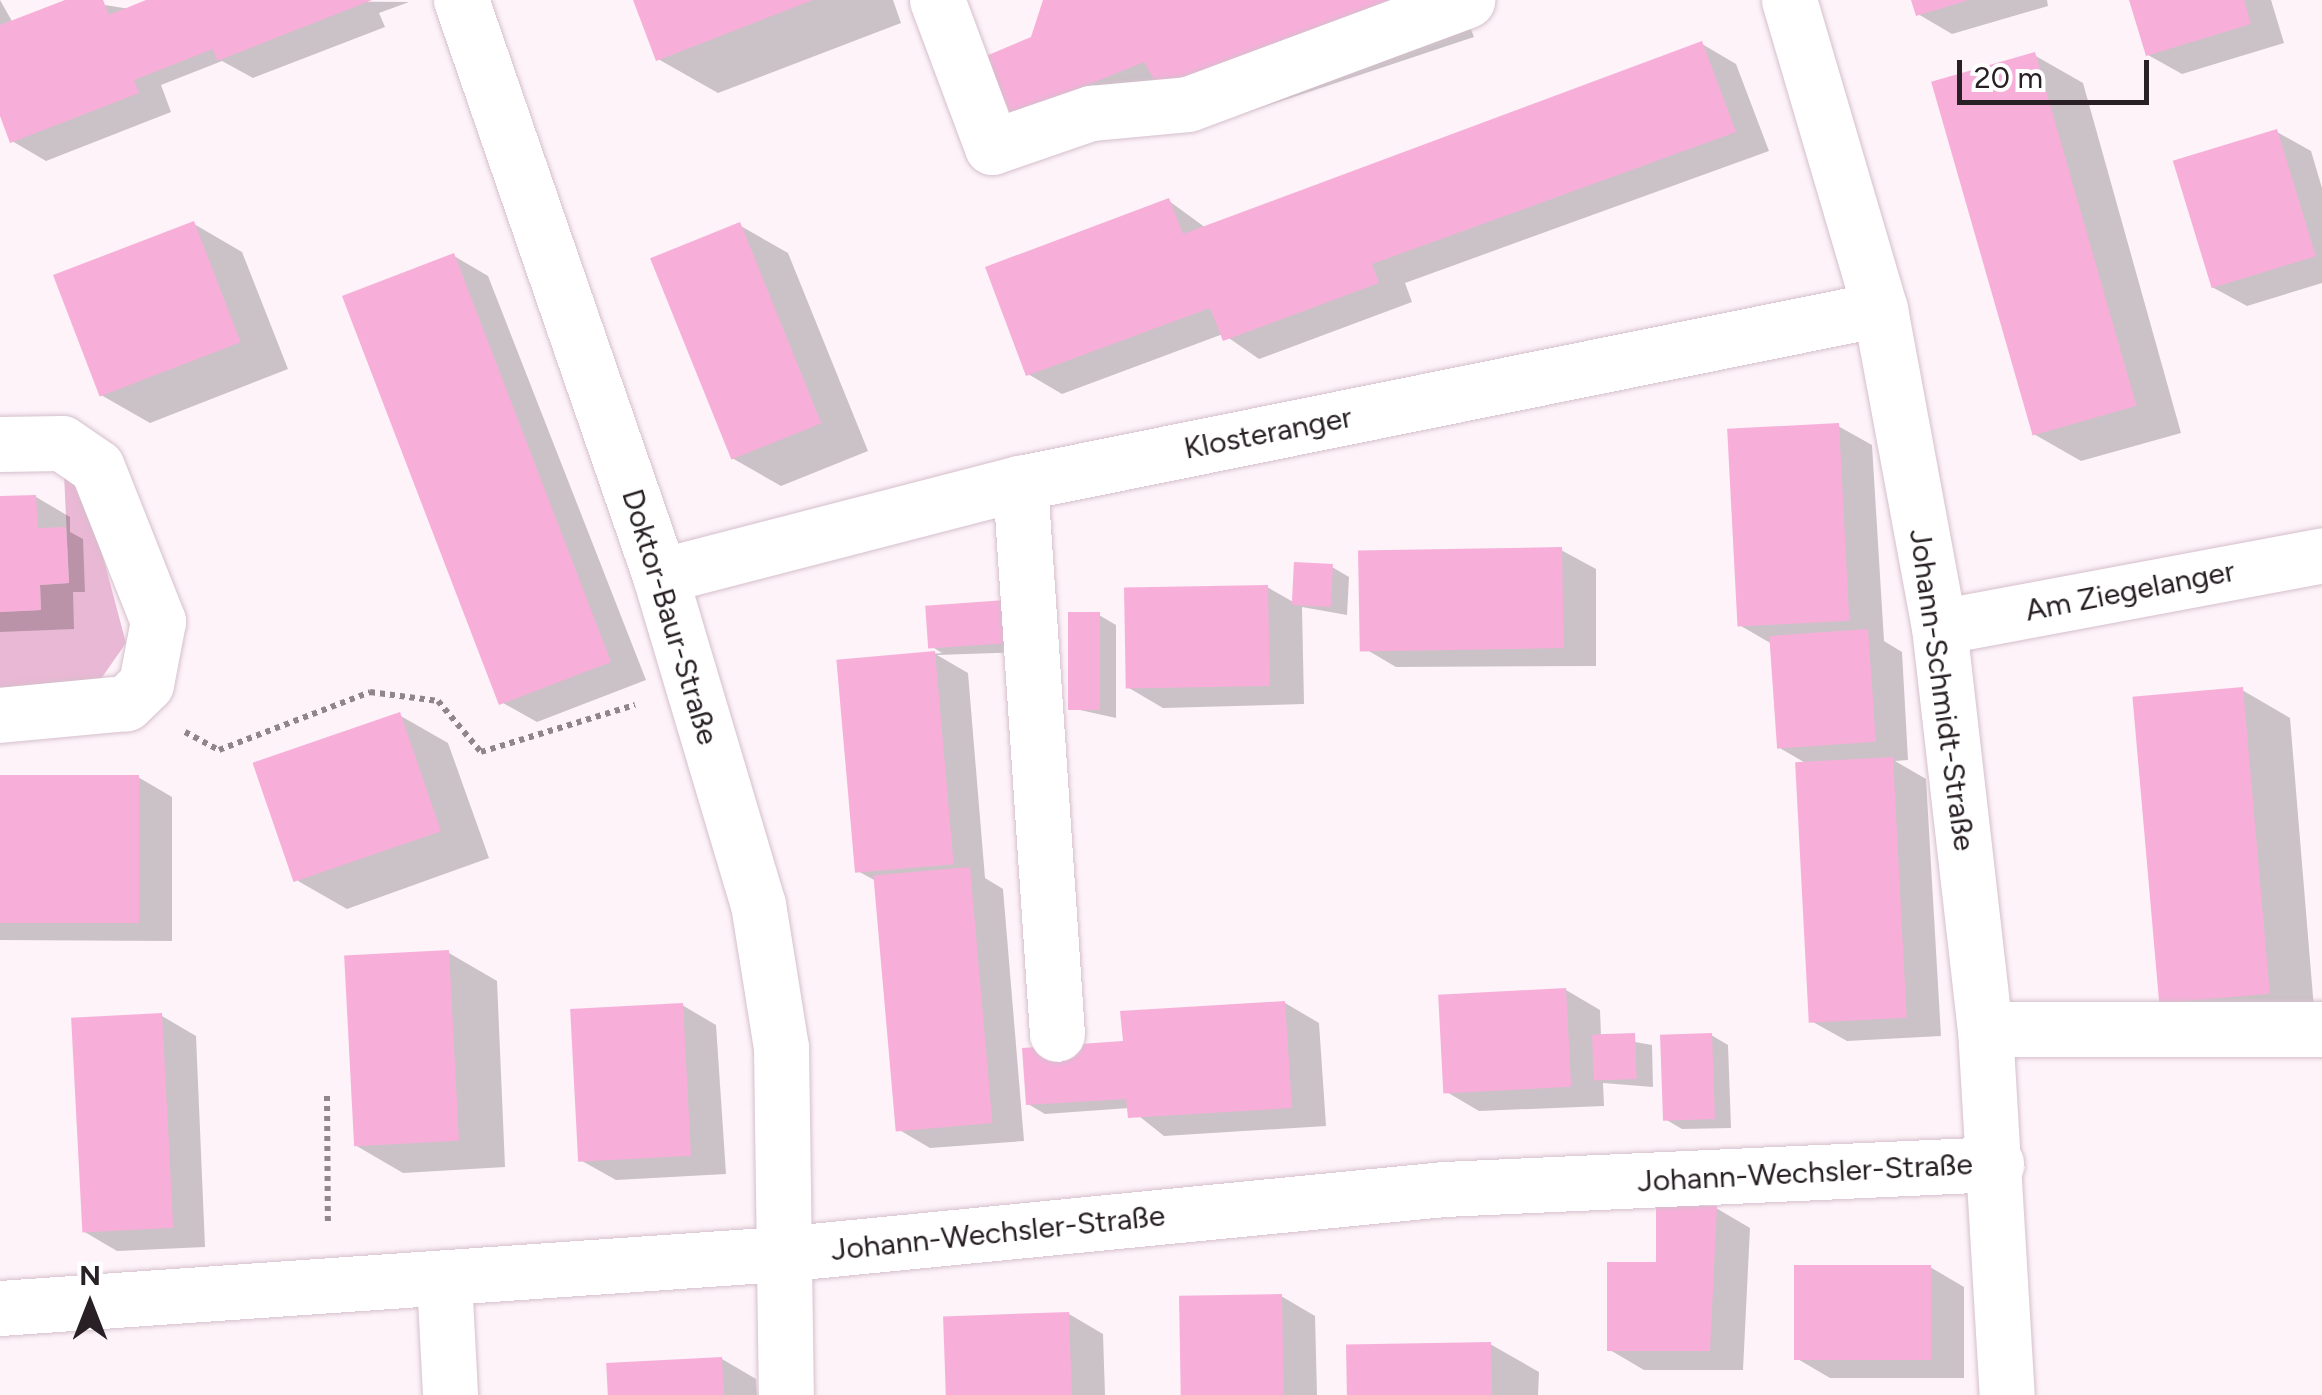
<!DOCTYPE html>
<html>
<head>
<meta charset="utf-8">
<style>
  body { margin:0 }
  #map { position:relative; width:2322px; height:1395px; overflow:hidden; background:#fdf3f8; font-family:Figtree,sans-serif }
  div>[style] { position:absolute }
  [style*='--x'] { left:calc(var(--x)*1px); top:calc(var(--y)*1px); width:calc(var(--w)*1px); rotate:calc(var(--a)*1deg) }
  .green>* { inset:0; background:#e9b8d4 }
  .shadow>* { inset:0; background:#0003 }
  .building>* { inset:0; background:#f7afda; transform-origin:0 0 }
  .path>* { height:6px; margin-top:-3px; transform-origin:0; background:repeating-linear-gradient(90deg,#8f868b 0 5px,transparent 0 10px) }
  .roads { filter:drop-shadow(0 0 2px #d5bfcc) drop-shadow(0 0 2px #d5bfcc) }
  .minor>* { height:55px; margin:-27.5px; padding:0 27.5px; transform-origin:27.5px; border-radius:27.5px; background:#fff }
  span { translate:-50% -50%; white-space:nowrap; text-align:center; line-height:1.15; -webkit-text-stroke:8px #fff; paint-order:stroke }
  .street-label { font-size:30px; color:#282025 }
  .north { position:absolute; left:40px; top:1255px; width:100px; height:100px; -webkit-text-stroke:8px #fff; paint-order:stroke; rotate:0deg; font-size:28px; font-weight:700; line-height:40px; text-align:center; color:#282025 }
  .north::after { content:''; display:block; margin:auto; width:35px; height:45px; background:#282025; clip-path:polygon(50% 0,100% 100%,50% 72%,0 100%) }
  .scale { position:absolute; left:1957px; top:60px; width:192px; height:45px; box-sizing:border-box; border:5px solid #282025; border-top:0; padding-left:12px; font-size:30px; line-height:35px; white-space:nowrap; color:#282025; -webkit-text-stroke:8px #fff; paint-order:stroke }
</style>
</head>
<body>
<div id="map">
  <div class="green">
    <i style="clip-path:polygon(64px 473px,89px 504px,126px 643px,98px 683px,0 693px,0 612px,41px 610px,40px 585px,69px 583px)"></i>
  </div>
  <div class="shadow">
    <i style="clip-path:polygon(0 0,13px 23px,73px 0,130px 9px,154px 0,409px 2px,379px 13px,385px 27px,253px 78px,222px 61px,161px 85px,171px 112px,46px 161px,12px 141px,0 109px)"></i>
    <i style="clip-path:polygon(635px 0,893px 0,901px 23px,718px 93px,658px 59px)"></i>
    <i style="clip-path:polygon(1045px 0,1459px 0,1474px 37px,1221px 121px,1187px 102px,1073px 149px,1013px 114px)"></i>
    <i style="clip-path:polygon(1914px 0,2047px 0,2048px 6px,1952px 34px,1918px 14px)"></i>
    <i style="clip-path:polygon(2131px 0,2271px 0,2284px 43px,2182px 74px,2148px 55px)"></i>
    <i style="clip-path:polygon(1702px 44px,1736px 64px,1769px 151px,1405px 283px,1412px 302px,1259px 359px,1223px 334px,1062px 394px,1028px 374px,1169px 201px,1206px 228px)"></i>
    <i style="clip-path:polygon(2034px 55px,2083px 83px,2181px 433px,2081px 461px,2032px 433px)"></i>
    <i style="clip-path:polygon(2277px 132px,2311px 151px,2322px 188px,2322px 283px,2247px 306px,2212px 287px)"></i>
    <i style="clip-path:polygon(194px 224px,242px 252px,288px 369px,150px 423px,101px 395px)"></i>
    <i style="clip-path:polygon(739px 225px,788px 253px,868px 451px,781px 486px,732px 458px)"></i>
    <i style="clip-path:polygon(454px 256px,488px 276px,646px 680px,537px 722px,503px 703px)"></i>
    <i style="clip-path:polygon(1838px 426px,1872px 445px,1884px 641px,1902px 652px,1908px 760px,1895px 761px,1926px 779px,1941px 1036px,1847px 1041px,1813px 1022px,1809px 765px,1778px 747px,1772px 644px,1741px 626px)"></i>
    <i style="clip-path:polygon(36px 497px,70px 517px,70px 532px,83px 539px,85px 592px,73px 592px,74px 629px,0 632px,0 499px)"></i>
    <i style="clip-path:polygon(1561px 550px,1596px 569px,1596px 666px,1396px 667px,1362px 647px)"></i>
    <i style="clip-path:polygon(1332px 567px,1349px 577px,1347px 615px,1302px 607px,1304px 704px,1163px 708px,1129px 688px,1267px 587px,1295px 603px)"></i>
    <i style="clip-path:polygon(1006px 602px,1025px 652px,937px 655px,968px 673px,985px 878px,1003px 889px,1024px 1141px,930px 1148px,896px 1128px,876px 881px,856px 870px,839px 662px,942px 653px,929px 645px)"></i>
    <i style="clip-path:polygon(1099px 615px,1116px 625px,1116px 718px,1071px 708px)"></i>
    <i style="clip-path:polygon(2242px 690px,2290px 718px,2315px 1021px,2159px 1001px)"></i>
    <i style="clip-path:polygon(399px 715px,448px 743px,489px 858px,347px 909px,298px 881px)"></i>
    <i style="clip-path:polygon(0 777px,138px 777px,172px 797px,172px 941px,0 940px)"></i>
    <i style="clip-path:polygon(449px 953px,497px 981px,505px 1167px,403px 1173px,355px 1145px)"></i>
    <i style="clip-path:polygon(1566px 990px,1600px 1010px,1601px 1036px,1652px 1045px,1653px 1087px,1603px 1083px,1604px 1106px,1479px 1111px,1445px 1091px)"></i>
    <i style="clip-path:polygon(1285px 1003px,1319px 1023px,1326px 1126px,1164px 1136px,1129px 1108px,1045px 1114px,1028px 1104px,1125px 1044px)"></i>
    <i style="clip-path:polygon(682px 1005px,716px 1025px,726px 1174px,616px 1180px,582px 1161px)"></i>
    <i style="clip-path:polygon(162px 1016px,196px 1036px,205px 1247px,117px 1251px,83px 1231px)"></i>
    <i style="clip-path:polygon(1711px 1035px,1728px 1045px,1731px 1128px,1682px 1129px,1665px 1119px)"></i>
    <i style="clip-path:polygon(1716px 1208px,1750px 1228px,1743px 1370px,1644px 1370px,1610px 1350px,1659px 1264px)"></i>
    <i style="clip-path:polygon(1930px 1267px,1964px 1287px,1964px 1378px,1830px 1378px,1796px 1358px)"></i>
    <i style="clip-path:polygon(1281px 1296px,1315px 1316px,1317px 1395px,1184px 1395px)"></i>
    <i style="clip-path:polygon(1069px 1314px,1103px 1334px,1105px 1395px,948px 1395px)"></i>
    <i style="clip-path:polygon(1490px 1344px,1539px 1372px,1538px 1395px,1349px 1395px)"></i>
    <i style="clip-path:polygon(722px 1359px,756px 1379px,757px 1395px,610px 1395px)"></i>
  </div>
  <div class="building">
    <i style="clip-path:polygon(65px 0,103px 0,109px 15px,146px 0,372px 0,217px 61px,213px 49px,134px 80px,139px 93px,10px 143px,0 116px,0 25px)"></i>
    <i style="clip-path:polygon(633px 0,813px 0,656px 61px)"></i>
    <i style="clip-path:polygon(1043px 0,1422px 0,1159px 88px,1144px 62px,1011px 116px,986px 56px,1031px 37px)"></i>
    <i style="clip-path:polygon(1911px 0,1966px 0,1966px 1px,1916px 16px)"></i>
    <i style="clip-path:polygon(2129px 0,2244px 0,2251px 24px,2146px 56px)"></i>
    <i style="clip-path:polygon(1702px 41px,1736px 132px,1372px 264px,1379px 283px,1223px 341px,1210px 308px,1026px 376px,985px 267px,1169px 198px,1183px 234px)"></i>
    <i style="left:2035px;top:52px;width:368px;height:108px;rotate:74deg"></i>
    <i style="left:2277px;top:129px;width:133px;height:109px;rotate:73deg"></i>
    <i style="left:194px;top:221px;width:130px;height:151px;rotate:69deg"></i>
    <i style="left:740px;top:222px;width:217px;height:97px;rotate:68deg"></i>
    <i style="left:454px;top:253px;width:438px;height:120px;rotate:69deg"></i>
    <i style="left:1839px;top:423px;width:198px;height:112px;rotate:87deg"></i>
    <i style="clip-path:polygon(36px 495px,38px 528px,66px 527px,69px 583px,40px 585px,41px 610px,0 612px,0 496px)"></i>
    <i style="left:1562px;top:547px;width:101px;height:204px;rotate:89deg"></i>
    <i style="left:1294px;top:562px;width:39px;height:43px;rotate:3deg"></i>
    <i style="left:1268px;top:585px;width:101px;height:144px;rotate:89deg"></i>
    <i style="left:1006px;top:600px;width:43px;height:81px;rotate:86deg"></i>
    <i style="left:1068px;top:612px;width:32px;height:98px"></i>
    <i style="left:1868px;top:629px;width:113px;height:99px;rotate:86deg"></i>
    <i style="left:935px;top:651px;width:214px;height:99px;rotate:85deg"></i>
    <i style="left:2243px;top:687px;width:308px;height:111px;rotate:85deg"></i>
    <i style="left:400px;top:712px;width:126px;height:156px;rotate:71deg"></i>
    <i style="left:1893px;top:757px;width:261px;height:98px;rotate:87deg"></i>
    <i style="left:0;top:775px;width:139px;height:148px"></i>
    <i style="left:970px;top:867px;width:257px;height:97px;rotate:85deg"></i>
    <i style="left:449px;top:950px;width:191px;height:105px;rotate:87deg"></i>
    <i style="left:1566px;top:988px;width:99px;height:128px;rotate:87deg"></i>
    <i style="clip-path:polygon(1285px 1001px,1292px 1108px,1128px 1118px,1126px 1099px,1026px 1105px,1022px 1048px,1123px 1041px,1120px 1011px)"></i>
    <i style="left:683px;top:1003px;width:153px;height:113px;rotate:87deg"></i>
    <i style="left:162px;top:1013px;width:215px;height:91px;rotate:87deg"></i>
    <i style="left:1635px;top:1033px;width:46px;height:43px;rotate:88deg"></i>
    <i style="left:1712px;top:1033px;width:86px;height:52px;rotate:88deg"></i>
    <i style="clip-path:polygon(1656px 1206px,1717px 1206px,1710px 1351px,1607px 1351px,1607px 1262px,1656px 1262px)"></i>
    <i style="left:1794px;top:1265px;width:137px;height:95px"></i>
    <i style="left:1282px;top:1294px;width:101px;height:103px;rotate:89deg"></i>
    <i style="left:1069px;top:1312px;width:83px;height:126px;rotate:88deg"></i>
    <i style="left:1491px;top:1342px;width:53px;height:145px;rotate:89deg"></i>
    <i style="left:722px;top:1357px;width:38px;height:116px;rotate:87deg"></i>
  </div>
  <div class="path">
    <i style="--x:185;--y:732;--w:38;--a:28"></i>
    <i style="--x:219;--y:750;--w:162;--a:-21"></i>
    <i style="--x:370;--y:692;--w:69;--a:7.5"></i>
    <i style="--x:438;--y:701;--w:67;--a:49.9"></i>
    <i style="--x:481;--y:752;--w:161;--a:-17"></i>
    <i style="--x:327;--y:1096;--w:129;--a:89.6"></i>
  </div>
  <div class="roads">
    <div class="minor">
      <i style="--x:461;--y:0;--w:609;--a:70.94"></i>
      <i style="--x:660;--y:576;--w:342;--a:73.4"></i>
      <i style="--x:758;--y:904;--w:145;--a:80.9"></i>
      <i style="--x:781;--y:1047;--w:348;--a:89.2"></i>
      <i style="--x:937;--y:0;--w:157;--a:69.5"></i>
      <i style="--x:992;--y:147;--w:105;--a:-19"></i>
      <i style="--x:1091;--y:113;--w:97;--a:-5.3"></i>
      <i style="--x:1188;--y:104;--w:298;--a:-20.4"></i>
      <i style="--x:1789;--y:0;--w:322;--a:73.6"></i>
      <i style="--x:1880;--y:309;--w:323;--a:79.5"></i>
      <i style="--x:1939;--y:627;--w:405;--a:83.5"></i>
      <i style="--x:1985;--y:1029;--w:367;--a:86.6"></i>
      <i style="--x:0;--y:444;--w:62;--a:-0.9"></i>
      <i style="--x:62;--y:443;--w:42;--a:34.4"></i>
      <i style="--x:97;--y:467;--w:166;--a:68.4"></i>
      <i style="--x:158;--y:621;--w:64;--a:100.8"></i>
      <i style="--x:146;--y:684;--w:28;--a:136"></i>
      <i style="--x:126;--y:703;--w:127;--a:174.6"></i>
      <i style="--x:1020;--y:483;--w:552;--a:86.16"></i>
      <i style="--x:660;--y:576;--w:372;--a:-14.5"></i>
      <i style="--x:1020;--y:483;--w:877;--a:-11.44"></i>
      <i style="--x:1939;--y:627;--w:390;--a:-10.6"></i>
      <i style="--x:1985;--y:1029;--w:337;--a:0"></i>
      <i style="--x:444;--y:1279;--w:116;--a:87"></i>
      <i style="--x:0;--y:1308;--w:783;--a:-3.96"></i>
      <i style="--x:781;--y:1254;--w:666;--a:-5.6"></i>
      <i style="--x:1444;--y:1189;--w:553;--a:-2.59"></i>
    </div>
  </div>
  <div class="street-label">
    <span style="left:1268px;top:433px;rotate:-11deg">Klosteranger</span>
    <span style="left:2130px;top:591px;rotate:-11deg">Am Ziegelanger</span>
    <span style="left:670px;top:617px;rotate:73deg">Doktor-Baur-Straße</span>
    <span style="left:1942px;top:690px;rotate:82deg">Johann-Schmidt-Straße</span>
    <span style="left:1805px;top:1173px;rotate:-3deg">Johann-Wechsler-Straße</span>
    <span style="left:998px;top:1233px;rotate:-6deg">Johann-Wechsler-Straße</span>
  </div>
  <div class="north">N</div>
  <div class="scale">20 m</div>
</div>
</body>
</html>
